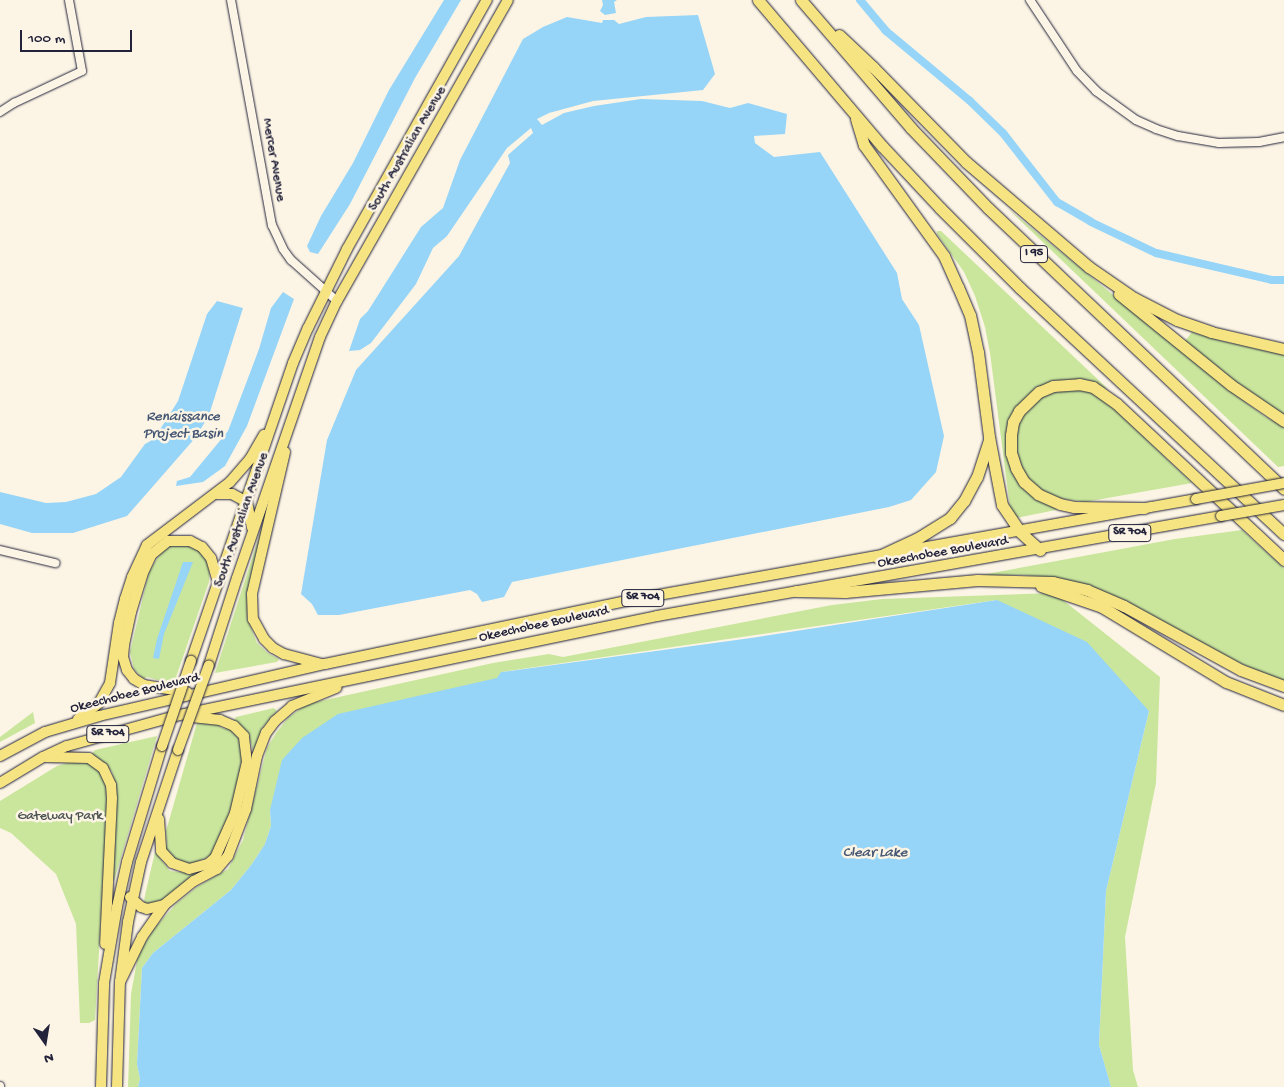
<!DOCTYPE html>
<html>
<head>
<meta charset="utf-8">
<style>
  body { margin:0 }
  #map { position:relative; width:1284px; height:1087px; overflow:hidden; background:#fcf5e5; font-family:"Gochi Hand",sans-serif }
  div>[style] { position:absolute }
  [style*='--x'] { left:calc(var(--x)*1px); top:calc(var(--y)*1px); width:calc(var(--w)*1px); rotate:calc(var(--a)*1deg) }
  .green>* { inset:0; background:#cae69c }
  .water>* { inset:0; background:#96d4f8 }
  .canal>* { height:8px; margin:-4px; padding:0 4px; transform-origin:4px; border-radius:4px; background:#96d4f8 }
  .roads { filter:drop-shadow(0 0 1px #22223b) drop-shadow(0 0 1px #22223b) }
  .minor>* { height:8px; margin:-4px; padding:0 4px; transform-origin:4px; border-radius:4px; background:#fcf5e5 }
  .major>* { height:10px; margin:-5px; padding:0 5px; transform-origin:5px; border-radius:5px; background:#f6e381 }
  .highway>* { height:11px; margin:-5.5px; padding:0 5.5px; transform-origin:5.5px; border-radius:5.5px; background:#f6e381 }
  .bridges { filter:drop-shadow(0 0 1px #22223b) drop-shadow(0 0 1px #22223b) }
  .major-bridge>* { height:10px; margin:-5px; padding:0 5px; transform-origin:5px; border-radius:5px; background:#f6e381 }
  span { translate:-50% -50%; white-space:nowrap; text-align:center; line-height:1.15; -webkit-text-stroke:5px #fcf5e5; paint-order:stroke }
  .shield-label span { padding:1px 4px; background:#fcf5e5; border:1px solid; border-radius:4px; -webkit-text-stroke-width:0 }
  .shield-label { font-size:12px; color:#22223b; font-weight:700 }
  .street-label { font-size:14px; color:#22223b }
  .park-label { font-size:14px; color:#4c5353 }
  .water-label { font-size:15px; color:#455774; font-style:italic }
  .north { position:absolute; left:20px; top:1017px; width:50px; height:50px; -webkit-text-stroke:4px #fcf5e5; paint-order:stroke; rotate:167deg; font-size:14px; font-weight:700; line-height:20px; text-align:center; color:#22223b }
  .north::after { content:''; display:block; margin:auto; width:18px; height:22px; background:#22223b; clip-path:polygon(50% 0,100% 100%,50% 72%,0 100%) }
  .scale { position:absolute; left:20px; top:30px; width:112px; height:22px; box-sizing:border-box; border:2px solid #22223b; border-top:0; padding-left:6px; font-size:15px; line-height:18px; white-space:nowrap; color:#22223b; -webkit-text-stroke:4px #fcf5e5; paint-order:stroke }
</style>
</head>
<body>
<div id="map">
  <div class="green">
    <i style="clip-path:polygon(1007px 208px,1233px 393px,1264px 416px,1284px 427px,1284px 466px,1278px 467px)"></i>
    <i style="clip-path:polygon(937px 231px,941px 231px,1108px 389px,1086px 381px,1022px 402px,1009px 464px,1057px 508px,1056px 510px,1016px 518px,1010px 507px,990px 353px,985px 327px,975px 296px,964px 272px,937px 234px)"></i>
    <i style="clip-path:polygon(1192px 332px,1222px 341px,1284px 355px,1284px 416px,1249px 393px,1185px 341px)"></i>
    <i style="clip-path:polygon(1075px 388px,1090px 392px,1107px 402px,1192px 483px,1085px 502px,1051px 497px,1031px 483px,1016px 461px,1016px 426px,1027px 408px,1049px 392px)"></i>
    <i style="clip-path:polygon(266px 515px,248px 593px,247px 618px,257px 643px,269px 654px,279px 659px,277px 662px,215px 673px)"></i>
    <i style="clip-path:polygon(1242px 530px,1284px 568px,1284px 681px,1257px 672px,1149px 615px,1053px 578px,1024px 575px,981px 575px,1175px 539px)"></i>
    <i style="clip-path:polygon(181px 544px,194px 546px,204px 553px,210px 567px,209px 582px,175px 680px,165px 682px,147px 677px,143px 679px,134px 669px,130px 652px,149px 572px,161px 552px,171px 546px)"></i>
    <i style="clip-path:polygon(1054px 593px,1160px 677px,1156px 783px,1125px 937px,1133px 1070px,1138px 1087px,1111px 1087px,1099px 1045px,1106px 891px,1149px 711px,997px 600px,501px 672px,498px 678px,270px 810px,271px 826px,265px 844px,252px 864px,231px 890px,153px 953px,142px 968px,137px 1064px,140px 1079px,138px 1087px,128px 1087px,131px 994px,138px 955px,153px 930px,176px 904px,197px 887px,228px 869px,243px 840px,267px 748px,276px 733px,288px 718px,307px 704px,493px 663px,549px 654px,563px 657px,832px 605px,882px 599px)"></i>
    <i style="clip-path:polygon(274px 708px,277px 711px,262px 728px,254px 754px,249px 736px,234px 720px,236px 717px)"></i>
    <i style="clip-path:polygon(33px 712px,35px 723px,0 742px,0 737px)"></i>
    <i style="clip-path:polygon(197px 723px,219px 724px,220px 727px,225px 729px,226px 726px,240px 738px,244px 752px,237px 789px,221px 838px,210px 856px,192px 864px,177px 861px,164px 847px,167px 845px,166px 831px)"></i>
    <i style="clip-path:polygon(157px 736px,114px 881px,112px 880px,116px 790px,112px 772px,102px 761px,91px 755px,95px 750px)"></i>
    <i style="clip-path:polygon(71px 762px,87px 763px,98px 769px,106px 781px,108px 796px,95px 1020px,89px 1023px,80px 1023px,76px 924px,56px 874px,11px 833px,0 828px,0 801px,57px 766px)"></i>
    <i style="clip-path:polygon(155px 852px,170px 871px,198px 874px,162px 901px,149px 904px,144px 902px,145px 895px)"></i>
  </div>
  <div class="water">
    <i style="clip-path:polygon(444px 0,461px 0,415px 78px,350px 204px,318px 254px,310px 252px,307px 246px,321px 216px,353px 163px,389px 90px)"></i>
    <i style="clip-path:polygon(602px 0,617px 0,614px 2px,616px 13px,605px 15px,600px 11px,603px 5px)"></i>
    <i style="clip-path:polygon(698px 15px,715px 74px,703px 90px,593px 101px,549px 113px,537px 119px,542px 125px,564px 113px,594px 106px,641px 99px,702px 101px,730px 108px,748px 103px,787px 114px,785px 134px,754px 136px,755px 143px,774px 157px,820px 152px,897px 273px,902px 299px,919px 325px,944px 436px,936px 472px,911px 500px,889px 507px,512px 582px,504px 597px,482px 602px,477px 594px,470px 590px,339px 615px,318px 615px,312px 604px,301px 594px,327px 440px,356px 370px,459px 256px,510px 163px,508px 155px,533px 133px,531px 128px,507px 148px,447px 236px,433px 248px,416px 284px,371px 343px,360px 350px,349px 351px,360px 319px,368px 311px,421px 227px,443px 208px,460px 160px,523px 39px,543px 27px,567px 17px,602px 23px,603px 20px,614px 20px,619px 24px,646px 17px)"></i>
    <i style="clip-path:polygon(283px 292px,294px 299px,247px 426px,225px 466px,203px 482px,176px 486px,177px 481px,190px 477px,228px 431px,259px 349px,271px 308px)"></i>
    <i style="clip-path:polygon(217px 301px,243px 308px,209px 415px,196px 437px,127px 516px,73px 533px,32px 533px,0 524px,0 492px,46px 503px,66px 502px,96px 494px,121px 477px,145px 444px,154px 439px,178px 401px,207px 314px)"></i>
    <i style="clip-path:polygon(183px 562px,193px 562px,164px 634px,159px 659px,153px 658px,157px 639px)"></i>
    <i style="clip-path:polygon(997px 600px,1087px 642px,1149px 711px,1106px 891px,1099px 1045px,1111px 1087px,138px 1087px,140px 1079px,137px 1064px,142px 968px,153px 953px,231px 890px,252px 864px,265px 844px,271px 826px,270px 810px,282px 760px,302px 738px,338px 714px,497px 678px,501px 672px,517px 670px,751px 638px)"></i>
  </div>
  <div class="canal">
    <i style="--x:860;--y:0;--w:40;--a:50"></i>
    <i style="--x:886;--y:31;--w:109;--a:39.8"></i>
    <i style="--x:970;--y:101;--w:46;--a:44.1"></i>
    <i style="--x:1003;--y:133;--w:88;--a:52"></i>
    <i style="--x:1057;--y:202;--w:39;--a:30"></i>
    <i style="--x:1091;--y:222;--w:72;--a:25.5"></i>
    <i style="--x:1156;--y:253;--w:119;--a:13.1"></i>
    <i style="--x:1272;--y:280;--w:12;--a:0"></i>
  </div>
  <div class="roads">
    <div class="minor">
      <i style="--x:231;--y:0;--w:229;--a:79.7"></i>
      <i style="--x:272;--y:225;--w:26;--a:65"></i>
      <i style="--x:283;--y:249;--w:14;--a:54"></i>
      <i style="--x:291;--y:260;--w:62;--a:41.7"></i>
      <i style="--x:1030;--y:0;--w:85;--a:56.5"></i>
      <i style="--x:1077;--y:71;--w:28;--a:46"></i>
      <i style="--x:1096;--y:91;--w:49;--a:35.9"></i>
      <i style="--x:1136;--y:120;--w:22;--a:24"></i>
      <i style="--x:1156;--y:129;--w:23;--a:18"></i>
      <i style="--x:1178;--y:136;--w:42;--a:9.7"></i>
      <i style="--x:1219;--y:143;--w:40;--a:-1.4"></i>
      <i style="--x:1259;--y:142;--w:25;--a:-11"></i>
      <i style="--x:0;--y:112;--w:17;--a:-33"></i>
      <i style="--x:14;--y:103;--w:75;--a:-25.2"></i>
      <i style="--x:82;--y:71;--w:72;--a:-100.4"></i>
      <i style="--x:0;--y:550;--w:57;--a:13.3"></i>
      <i style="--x:0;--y:1086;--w:1;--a:90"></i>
    </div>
    <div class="major">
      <i style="--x:285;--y:452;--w:146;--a:103.1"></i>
      <i style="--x:252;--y:594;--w:25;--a:88"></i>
      <i style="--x:253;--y:619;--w:23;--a:61"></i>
      <i style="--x:264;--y:639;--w:13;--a:45"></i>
      <i style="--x:273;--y:648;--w:13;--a:29"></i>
      <i style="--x:284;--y:654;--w:39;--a:15"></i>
      <i style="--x:217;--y:494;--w:15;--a:0"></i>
      <i style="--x:232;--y:494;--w:17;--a:28"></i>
      <i style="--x:247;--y:502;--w:26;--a:79"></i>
      <i style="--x:191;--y:661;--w:315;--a:-71.1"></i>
      <i style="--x:293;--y:363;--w:38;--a:-67"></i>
      <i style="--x:308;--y:328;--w:88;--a:-63.7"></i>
      <i style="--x:347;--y:249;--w:286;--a:-60.7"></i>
      <i style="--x:209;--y:665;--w:91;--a:-72.2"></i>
      <i style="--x:237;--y:578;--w:255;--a:-71"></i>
      <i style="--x:320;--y:337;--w:40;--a:-65"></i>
      <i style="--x:337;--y:301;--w:346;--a:-60.4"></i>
      <i style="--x:187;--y:692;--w:44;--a:-170.8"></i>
      <i style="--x:144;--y:685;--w:12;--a:-149"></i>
      <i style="--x:134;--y:679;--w:11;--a:-128"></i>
      <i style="--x:127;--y:670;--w:14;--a:-107"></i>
      <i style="--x:123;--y:657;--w:12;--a:-85"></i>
      <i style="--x:124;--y:645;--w:34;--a:-78"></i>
      <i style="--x:131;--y:612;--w:39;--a:-73"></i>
      <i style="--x:142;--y:575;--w:23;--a:-65"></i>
      <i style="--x:152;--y:554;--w:21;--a:-39"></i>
      <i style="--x:168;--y:541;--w:22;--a:0"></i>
      <i style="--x:190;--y:541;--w:13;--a:27"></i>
      <i style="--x:202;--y:547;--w:14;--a:51"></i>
      <i style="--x:211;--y:558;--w:26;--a:74"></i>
      <i style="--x:78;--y:719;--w:26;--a:-37"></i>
      <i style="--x:99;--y:703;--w:23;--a:-61"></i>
      <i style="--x:110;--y:683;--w:61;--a:-81.5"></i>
      <i style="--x:119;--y:623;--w:25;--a:-76"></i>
      <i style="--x:125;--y:599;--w:23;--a:-72"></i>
      <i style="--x:132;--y:577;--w:35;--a:-65"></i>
      <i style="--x:147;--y:545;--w:104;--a:-37.2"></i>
      <i style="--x:230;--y:482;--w:30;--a:-49"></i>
      <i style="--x:250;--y:459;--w:28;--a:-60"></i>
      <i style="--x:0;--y:756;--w:51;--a:-28.1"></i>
      <i style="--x:45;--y:732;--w:56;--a:-16.5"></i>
      <i style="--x:99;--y:716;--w:232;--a:-13"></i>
      <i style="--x:325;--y:664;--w:329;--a:-11.8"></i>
      <i style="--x:647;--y:597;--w:558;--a:-10.12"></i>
      <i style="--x:46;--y:757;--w:43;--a:1.3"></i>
      <i style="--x:89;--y:758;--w:17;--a:36"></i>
      <i style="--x:103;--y:768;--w:19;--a:65"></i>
      <i style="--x:111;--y:785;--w:13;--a:86"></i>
      <i style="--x:112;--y:798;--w:146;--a:92.7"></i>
      <i style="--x:0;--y:783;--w:50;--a:-31.2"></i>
      <i style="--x:43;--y:757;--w:26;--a:-25"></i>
      <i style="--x:67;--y:746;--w:112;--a:-15.5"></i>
      <i style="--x:175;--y:716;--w:492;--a:-11.7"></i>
      <i style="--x:657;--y:616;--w:573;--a:-10.05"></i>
      <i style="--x:159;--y:819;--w:32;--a:86"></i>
      <i style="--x:161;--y:851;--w:16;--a:47"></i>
      <i style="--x:172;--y:863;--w:18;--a:19"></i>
      <i style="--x:189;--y:869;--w:20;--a:-15"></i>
      <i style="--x:208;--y:864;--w:9;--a:-41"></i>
      <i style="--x:215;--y:858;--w:49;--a:-66"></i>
      <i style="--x:235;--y:813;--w:52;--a:-76.8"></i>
      <i style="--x:247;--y:762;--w:26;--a:-97"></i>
      <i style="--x:244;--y:736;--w:14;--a:-135"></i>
      <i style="--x:234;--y:726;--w:15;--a:-157"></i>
      <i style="--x:220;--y:720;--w:31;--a:-174"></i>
      <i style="--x:130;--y:897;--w:15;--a:42"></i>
      <i style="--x:141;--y:907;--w:6;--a:18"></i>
      <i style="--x:147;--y:909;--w:17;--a:-13"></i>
      <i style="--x:120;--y:982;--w:50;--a:-63.9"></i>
      <i style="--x:142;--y:937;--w:39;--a:-55"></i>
      <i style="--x:164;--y:905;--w:38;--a:-39"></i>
      <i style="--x:194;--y:881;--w:26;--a:-28"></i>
      <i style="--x:217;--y:869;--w:17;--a:-50"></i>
      <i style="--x:228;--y:856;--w:50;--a:-69"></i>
      <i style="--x:246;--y:809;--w:54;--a:-78.3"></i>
      <i style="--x:257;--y:756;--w:25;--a:-69"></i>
      <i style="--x:266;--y:733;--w:15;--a:-53"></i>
      <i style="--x:275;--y:721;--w:23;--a:-41"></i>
      <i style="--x:292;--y:706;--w:48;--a:-22.2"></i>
      <i style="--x:101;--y:1087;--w:104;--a:-88.3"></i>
      <i style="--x:104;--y:983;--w:77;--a:-80.3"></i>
      <i style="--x:117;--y:907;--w:46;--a:-77.5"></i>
      <i style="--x:127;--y:862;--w:121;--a:-73.2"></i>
      <i style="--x:117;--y:1087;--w:105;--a:-88.4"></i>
      <i style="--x:120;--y:982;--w:61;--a:-82.4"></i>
      <i style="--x:128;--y:922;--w:61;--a:-77.8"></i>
      <i style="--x:141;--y:862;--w:118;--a:-71.7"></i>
    </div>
    <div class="highway">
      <i style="--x:758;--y:0;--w:192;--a:49.7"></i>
      <i style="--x:882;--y:146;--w:85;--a:46.9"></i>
      <i style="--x:940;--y:208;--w:113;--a:45"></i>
      <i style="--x:1020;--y:288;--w:361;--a:43"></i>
      <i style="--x:801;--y:0;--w:169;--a:49.3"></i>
      <i style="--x:911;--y:128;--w:111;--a:46.1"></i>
      <i style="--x:988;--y:208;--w:408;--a:43.5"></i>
      <i style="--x:839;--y:35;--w:47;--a:43.3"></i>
      <i style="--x:873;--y:67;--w:133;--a:45.6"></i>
      <i style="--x:966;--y:162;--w:162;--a:40.5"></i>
      <i style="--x:1089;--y:267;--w:55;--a:34.6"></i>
      <i style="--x:1134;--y:298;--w:48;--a:27.1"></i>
      <i style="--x:1177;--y:320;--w:36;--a:19"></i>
      <i style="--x:1211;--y:332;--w:75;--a:13.1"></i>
      <i style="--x:856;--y:119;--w:27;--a:73"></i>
      <i style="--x:864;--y:145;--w:137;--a:54.2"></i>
      <i style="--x:944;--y:256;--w:34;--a:66"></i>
      <i style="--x:958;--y:287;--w:30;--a:67"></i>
      <i style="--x:970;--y:315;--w:38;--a:78"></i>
      <i style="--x:978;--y:352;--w:86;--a:82.6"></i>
      <i style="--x:989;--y:437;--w:69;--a:79.2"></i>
      <i style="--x:1002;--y:505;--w:32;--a:56"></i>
      <i style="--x:1020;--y:532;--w:27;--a:42"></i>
      <i style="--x:1119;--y:294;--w:144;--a:39.1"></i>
      <i style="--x:1231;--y:385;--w:64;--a:34.2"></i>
      <i style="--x:1144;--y:508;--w:70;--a:-179.2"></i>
      <i style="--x:1074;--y:507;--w:14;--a:-168"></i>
      <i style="--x:1060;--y:504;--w:24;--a:-156"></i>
      <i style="--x:1038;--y:494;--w:18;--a:-139"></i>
      <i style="--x:1024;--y:482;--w:16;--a:-120"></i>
      <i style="--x:1016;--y:468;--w:16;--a:-108"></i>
      <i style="--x:1011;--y:453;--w:18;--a:-90"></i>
      <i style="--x:1011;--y:435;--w:13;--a:-81"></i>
      <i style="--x:1013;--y:422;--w:13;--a:-61"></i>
      <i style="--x:1019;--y:411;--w:28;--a:-44"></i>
      <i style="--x:1039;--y:392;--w:15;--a:-23"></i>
      <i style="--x:1053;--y:386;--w:26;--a:-4"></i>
      <i style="--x:1079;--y:384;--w:14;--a:12"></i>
      <i style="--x:1093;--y:387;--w:29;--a:35"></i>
      <i style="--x:1117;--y:404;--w:229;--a:43"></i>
      <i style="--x:877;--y:557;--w:45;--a:-24.9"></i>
      <i style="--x:918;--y:538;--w:38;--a:-32"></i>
      <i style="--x:950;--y:518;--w:22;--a:-51"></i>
      <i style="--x:964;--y:501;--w:27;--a:-62"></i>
      <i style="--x:977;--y:477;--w:40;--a:-72"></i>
      <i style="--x:1041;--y:586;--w:65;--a:19"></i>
      <i style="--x:1102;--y:607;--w:145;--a:31.2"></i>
      <i style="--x:1226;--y:682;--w:62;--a:21.6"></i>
      <i style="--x:796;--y:591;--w:49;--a:1.2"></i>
      <i style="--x:845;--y:592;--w:133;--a:-5.2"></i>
      <i style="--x:977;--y:580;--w:76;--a:1.5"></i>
      <i style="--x:1053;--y:582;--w:35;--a:13"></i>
      <i style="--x:1087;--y:590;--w:40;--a:23.4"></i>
      <i style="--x:1124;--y:606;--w:133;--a:28.7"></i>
      <i style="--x:1241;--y:670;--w:46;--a:20.4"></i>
    </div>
  </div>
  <div class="bridges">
    <div class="major-bridge">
      <i style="--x:1196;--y:499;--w:89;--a:-10.3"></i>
      <i style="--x:1221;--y:516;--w:64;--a:-9.9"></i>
      <i style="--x:162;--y:746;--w:90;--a:-71.2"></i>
      <i style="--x:178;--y:750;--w:90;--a:-70"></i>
    </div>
  </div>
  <div class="shield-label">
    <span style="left:1034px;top:254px">I 95</span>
    <span style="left:1130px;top:533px">SR 704</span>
    <span style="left:643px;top:598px">SR 704</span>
    <span style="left:108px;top:734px">SR 704</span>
  </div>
  <div class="street-label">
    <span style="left:408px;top:149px;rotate:-60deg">South Australian Avenue</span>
    <span style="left:273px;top:160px;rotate:80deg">Mercer Avenue</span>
    <span style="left:242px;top:520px;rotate:-71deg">South Australian Avenue</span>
    <span style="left:943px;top:553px;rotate:-10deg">Okeechobee Boulevard</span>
    <span style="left:544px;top:625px;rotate:-12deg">Okeechobee Boulevard</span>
    <span style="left:135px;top:694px;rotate:-14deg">Okeechobee Boulevard</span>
  </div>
  <div class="park-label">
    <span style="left:60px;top:817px">Gateway Park</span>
  </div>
  <div class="water-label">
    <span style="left:183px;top:426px">Renaissance<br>Project Basin</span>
    <span style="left:875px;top:854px">Clear Lake</span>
  </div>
  <div class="north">N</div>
  <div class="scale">100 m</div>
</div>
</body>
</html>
